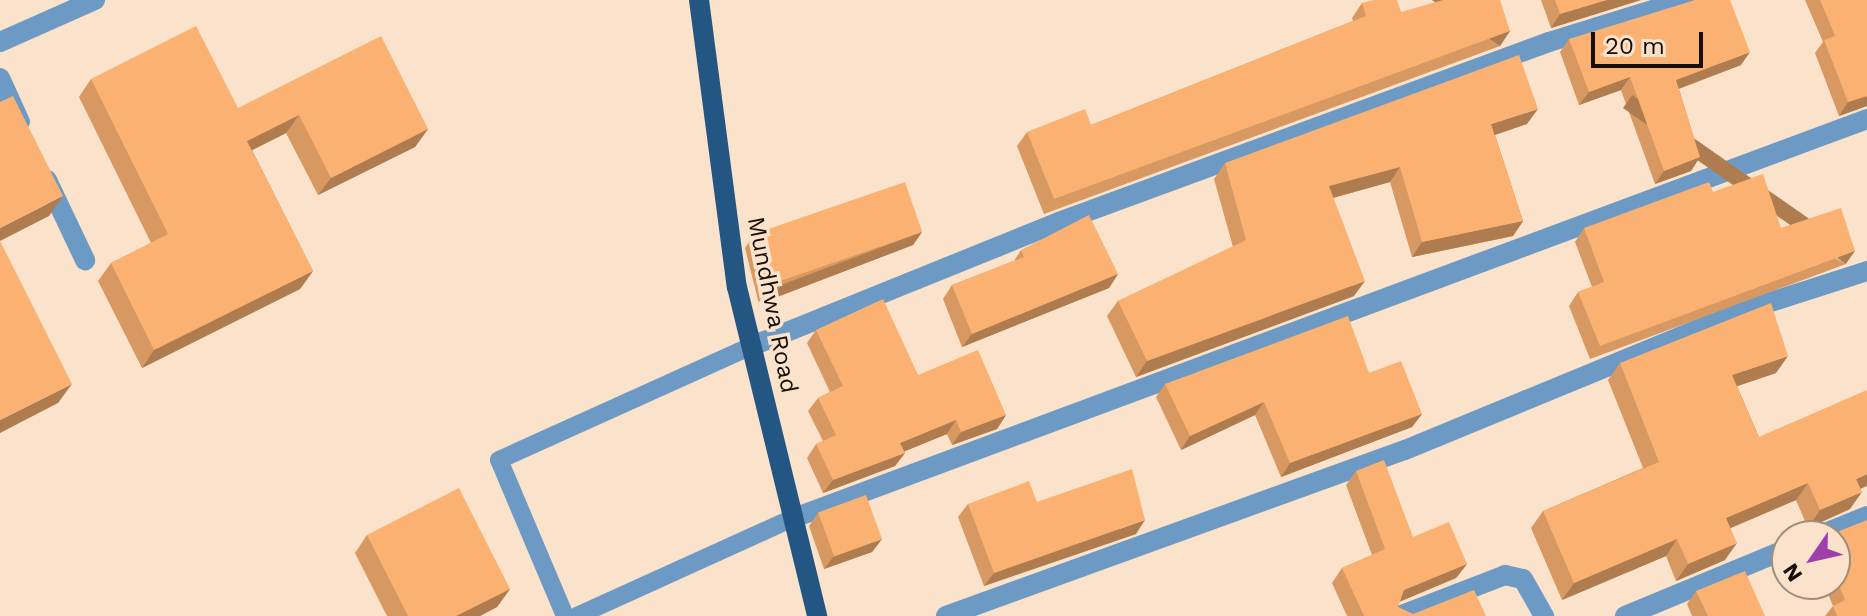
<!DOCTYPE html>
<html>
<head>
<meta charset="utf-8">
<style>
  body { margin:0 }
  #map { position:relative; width:1867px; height:616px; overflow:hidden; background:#fbe2ca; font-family:"Work Sans",sans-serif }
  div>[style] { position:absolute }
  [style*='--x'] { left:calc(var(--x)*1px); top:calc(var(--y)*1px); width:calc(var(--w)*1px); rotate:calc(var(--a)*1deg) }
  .service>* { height:18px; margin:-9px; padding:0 9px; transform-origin:9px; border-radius:9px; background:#6d9ac4 }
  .minor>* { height:20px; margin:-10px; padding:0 10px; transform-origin:10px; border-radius:10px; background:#6d9ac4 }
  .primary>* { height:20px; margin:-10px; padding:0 10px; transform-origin:10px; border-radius:10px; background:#235682 }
  .wall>* { inset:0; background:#d79861 }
  .shaded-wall>* { inset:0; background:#af7c4f; transform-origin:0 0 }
  .building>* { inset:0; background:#fab171; transform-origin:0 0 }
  span { translate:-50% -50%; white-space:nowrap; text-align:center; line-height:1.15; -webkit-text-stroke:7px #fbe2ca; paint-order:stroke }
  .street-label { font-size:24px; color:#170e06 }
  .north { position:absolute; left:1771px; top:520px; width:80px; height:80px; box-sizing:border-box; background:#fbe2ca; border:2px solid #a08d7c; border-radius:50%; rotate:236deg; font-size:22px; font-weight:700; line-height:32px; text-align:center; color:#170e06 }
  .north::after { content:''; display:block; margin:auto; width:28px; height:36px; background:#9d40aa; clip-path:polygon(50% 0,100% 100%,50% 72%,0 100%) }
  .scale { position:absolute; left:1591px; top:32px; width:112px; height:36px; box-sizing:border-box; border:4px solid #170e06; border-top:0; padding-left:10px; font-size:24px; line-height:28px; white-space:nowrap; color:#170e06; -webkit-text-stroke:6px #fbe2ca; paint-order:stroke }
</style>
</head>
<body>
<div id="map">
  <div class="service">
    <i style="--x:565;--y:616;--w:169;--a:-112.9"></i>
    <i style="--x:499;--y:460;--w:277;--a:-24.3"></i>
    <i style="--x:577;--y:616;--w:235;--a:-24.4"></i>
  </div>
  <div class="minor">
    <i style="--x:0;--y:42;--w:104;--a:-23.9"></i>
    <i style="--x:0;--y:78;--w:48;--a:65.6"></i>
    <i style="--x:47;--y:180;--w:89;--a:64.6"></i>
    <i style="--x:752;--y:346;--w:331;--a:-22"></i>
    <i style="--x:1059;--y:222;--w:522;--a:-20.17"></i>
    <i style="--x:1549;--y:42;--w:142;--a:-17.2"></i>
    <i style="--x:791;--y:519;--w:1148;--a:-20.39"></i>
    <i style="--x:1818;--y:536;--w:53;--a:-22.2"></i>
    <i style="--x:946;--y:616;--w:488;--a:-19.9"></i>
    <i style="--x:1405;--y:450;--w:359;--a:-22.4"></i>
    <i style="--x:1737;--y:313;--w:137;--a:-17.9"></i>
    <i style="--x:1399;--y:616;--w:114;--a:-21.1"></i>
    <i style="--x:1505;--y:575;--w:18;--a:13"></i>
    <i style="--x:1523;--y:579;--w:43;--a:60.4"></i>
    <i style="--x:1625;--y:616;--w:175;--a:-22.5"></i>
  </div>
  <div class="primary">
    <i style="--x:699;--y:0;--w:290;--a:82.5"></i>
    <i style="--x:737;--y:287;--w:339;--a:76.3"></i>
  </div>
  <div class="wall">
    <i style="clip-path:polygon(1541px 0,1641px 0,1551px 28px)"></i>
    <i style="clip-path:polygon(1805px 0,1867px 0,1867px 106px,1839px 116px,1815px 53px,1823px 42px)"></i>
    <i style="clip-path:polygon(1362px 3px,1401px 12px,1510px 31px,1500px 46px,1044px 214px,1017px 146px,1027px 132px,1091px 125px,1353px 21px,1352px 18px)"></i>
    <i style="clip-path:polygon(1569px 39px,1741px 65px,1679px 89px,1700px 157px,1691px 171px,1655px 184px,1621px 90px,1579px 105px,1560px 52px)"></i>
    <i style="clip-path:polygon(91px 79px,238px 108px,428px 129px,415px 147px,318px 195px,286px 133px,252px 150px,313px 271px,300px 289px,142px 368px,98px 281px,111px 263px,151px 243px,79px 97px)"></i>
    <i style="clip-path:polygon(1527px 124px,1495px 135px,1523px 221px,1513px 236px,1412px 257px,1390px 182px,1333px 198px,1354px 296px,1136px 377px,1107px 316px,1118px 301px,1233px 247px,1214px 179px,1225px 163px)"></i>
    <i style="clip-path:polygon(1713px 192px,1781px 228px,1846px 264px,1590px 359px,1569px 306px,1578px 292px,1592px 287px,1575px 242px,1584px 228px)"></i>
    <i style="clip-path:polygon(922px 232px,913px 245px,759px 304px,745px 248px,754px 235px)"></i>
    <i style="clip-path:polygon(1021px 250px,1118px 274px,1109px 288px,962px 347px,943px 299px,952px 285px,1014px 261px)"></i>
    <i style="clip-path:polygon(816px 330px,918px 375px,1006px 415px,997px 429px,952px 445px,947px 434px,904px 451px,905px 453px,895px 466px,823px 493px,807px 458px,816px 444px,823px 441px,808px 411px,818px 398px,830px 392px,807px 343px)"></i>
    <i style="clip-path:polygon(1620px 363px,1776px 373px,1737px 386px,1759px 437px,1861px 489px,1850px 509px,1808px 528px,1796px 500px,1731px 528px,1725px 560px,1676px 581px,1666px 556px,1562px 600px,1531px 528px,1543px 511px,1643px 468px,1608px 380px)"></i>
    <i style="clip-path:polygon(1369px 373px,1422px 414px,1412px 427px,1281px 477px,1255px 415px,1181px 450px,1156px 397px,1165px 384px)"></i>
    <i style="clip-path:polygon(1356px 471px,1413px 537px,1467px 564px,1456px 578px,1399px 602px,1398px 607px,1413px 614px,1486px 616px,1347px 616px,1332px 583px,1342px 568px,1372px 555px,1346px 485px)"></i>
    <i style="clip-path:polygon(1037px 502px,1136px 534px,984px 586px,958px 517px,968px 504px)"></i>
    <i style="clip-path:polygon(818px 513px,882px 539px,872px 552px,824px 569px,809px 526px)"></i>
    <i style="clip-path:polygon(367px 535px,510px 589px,497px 607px,480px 616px,387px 616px,355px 553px)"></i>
    <i style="clip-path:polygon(1835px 536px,1867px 616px,1825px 616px,1833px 606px,1824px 584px,1835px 584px)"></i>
    <i style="clip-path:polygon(1696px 591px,1765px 616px,1692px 616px,1687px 604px)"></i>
  </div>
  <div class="shaded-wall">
    <i style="clip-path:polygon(1607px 0,1641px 0,1551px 28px,1560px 14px)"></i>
    <i style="left:1510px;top:31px;width:18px;height:486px;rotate:124deg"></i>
    <i style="clip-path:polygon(1750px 52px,1741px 65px,1667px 93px,1676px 80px)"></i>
    <i style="clip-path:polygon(1630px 77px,1621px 90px,1579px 105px,1589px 92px)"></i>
    <i style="clip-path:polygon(1867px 96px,1867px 106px,1839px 116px,1848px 102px)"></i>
    <i style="clip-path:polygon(1538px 109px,1527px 124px,1480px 140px,1491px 124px)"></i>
    <i style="clip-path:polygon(299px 115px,286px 133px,235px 159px,247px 141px)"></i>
    <i style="clip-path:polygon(428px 129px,415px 147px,318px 195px,331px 178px)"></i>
    <i style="clip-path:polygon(1700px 157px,1691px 171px,1655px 184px,1664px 171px)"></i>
    <i style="clip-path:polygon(1400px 167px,1390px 182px,1318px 202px,1329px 186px)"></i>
    <i style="clip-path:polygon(63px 196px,49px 216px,0 241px,0 228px)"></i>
    <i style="clip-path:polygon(1523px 221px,1513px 236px,1412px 257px,1422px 242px)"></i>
    <i style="clip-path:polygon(922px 232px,913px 245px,759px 304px,768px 290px)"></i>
    <i style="left:1855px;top:251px;width:16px;height:272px;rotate:125deg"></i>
    <i style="clip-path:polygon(313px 271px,300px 289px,142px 368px,154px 350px)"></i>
    <i style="clip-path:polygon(1118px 274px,1109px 288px,962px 347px,972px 334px)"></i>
    <i style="clip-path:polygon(1365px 281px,1354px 296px,1136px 377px,1147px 361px)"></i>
    <i style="clip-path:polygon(1788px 356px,1776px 373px,1720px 392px,1732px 375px)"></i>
    <i style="clip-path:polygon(72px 384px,58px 403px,0 433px,0 420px)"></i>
    <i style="clip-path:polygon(1264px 402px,1255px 415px,1181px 450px,1190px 436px)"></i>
    <i style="clip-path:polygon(1422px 414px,1412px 427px,1281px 477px,1290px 463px)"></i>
    <i style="clip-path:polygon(1006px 415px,997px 429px,952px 445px,961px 432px)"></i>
    <i style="clip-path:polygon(956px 420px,947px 434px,891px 457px,900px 443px)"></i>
    <i style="clip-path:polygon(905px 453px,895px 466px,823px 493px,833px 480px)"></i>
    <i style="clip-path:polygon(1867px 474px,1867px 486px,1844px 496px,1856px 479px)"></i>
    <i style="clip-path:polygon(1808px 483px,1796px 500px,1714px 535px,1726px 518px)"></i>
    <i style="clip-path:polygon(1862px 492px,1850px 509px,1808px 528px,1820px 510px)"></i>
    <i style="clip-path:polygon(1145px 520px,1136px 534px,984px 586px,994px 573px)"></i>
    <i style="clip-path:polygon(882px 539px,872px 552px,824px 569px,834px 556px)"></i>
    <i style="clip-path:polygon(1677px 539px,1666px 556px,1562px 600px,1574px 583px)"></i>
    <i style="clip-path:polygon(1737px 543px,1725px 560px,1676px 581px,1688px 564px)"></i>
    <i style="clip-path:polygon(1467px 564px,1456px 578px,1394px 604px,1404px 590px)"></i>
    <i style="clip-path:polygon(510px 589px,497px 607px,480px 616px,456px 616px)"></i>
  </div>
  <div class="building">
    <i style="clip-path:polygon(1374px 0,1397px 0,1401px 12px,1443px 0,1500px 0,1510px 31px,1054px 199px,1027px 132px,1085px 109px,1091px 125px,1366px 16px,1362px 3px)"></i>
    <i style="clip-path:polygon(1555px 0,1607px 0,1560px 14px)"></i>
    <i style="clip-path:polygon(1695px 0,1730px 0,1750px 52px,1676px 80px,1700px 157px,1664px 171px,1630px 77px,1589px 92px,1569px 39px)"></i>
    <i style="clip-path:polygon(1820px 0,1867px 0,1867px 96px,1848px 102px,1824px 40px,1835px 36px)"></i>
    <i style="clip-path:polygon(196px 26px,238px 108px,381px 36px,428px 129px,331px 178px,299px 115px,247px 141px,313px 271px,154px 350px,111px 263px,168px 234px,91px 79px)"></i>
    <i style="clip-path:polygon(1519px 55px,1538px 109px,1491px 124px,1523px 221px,1422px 242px,1400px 167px,1329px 186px,1365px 281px,1147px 361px,1118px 301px,1246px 240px,1225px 163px)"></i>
    <i style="clip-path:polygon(13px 96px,63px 196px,0 228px,0 102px)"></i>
    <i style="clip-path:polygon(1763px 174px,1781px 228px,1841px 208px,1855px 251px,1600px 346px,1578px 292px,1604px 282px,1584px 228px,1709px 182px,1713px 192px)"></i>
    <i style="left:905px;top:182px;width:53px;height:160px;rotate:71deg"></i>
    <i style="clip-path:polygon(1089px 215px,1118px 274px,972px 334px,952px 285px,1024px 257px,1021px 250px)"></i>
    <i style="clip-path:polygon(0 241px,72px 384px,0 420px)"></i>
    <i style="clip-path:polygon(883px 299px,918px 375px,978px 350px,1006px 415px,961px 432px,956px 420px,900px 443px,905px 453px,833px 480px,816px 444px,836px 435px,818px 398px,843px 386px,816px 330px)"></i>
    <i style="clip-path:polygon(1771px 303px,1788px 356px,1732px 375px,1759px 437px,1867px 390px,1867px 474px,1856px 479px,1862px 492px,1820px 510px,1808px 483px,1726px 518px,1737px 543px,1688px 564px,1677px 539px,1574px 583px,1543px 511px,1659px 462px,1620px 363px)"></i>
    <i style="clip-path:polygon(1348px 316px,1369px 373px,1401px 361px,1422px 414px,1290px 463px,1264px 402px,1190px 436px,1165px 384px)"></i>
    <i style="clip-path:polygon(1384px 460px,1413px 537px,1449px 522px,1467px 564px,1404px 590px,1398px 607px,1413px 614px,1474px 590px,1486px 616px,1364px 616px,1342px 568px,1385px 549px,1356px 471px)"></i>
    <i style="clip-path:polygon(1132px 469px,1145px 520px,994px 573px,968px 504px,1029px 481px,1037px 502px)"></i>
    <i style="clip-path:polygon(459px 488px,510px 589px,456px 616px,408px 616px,367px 535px)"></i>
    <i style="left:866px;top:495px;width:47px;height:51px;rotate:70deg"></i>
    <i style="clip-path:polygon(1867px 520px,1867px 616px,1837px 616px,1833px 606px,1845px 600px,1835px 575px,1835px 536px,1827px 536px)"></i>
    <i style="clip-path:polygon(1745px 571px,1765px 616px,1708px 616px,1696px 591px)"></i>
  </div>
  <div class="street-label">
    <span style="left:772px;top:305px;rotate:79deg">Mundhwa Road</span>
  </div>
  <div class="north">N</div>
  <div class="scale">20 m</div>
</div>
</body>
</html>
